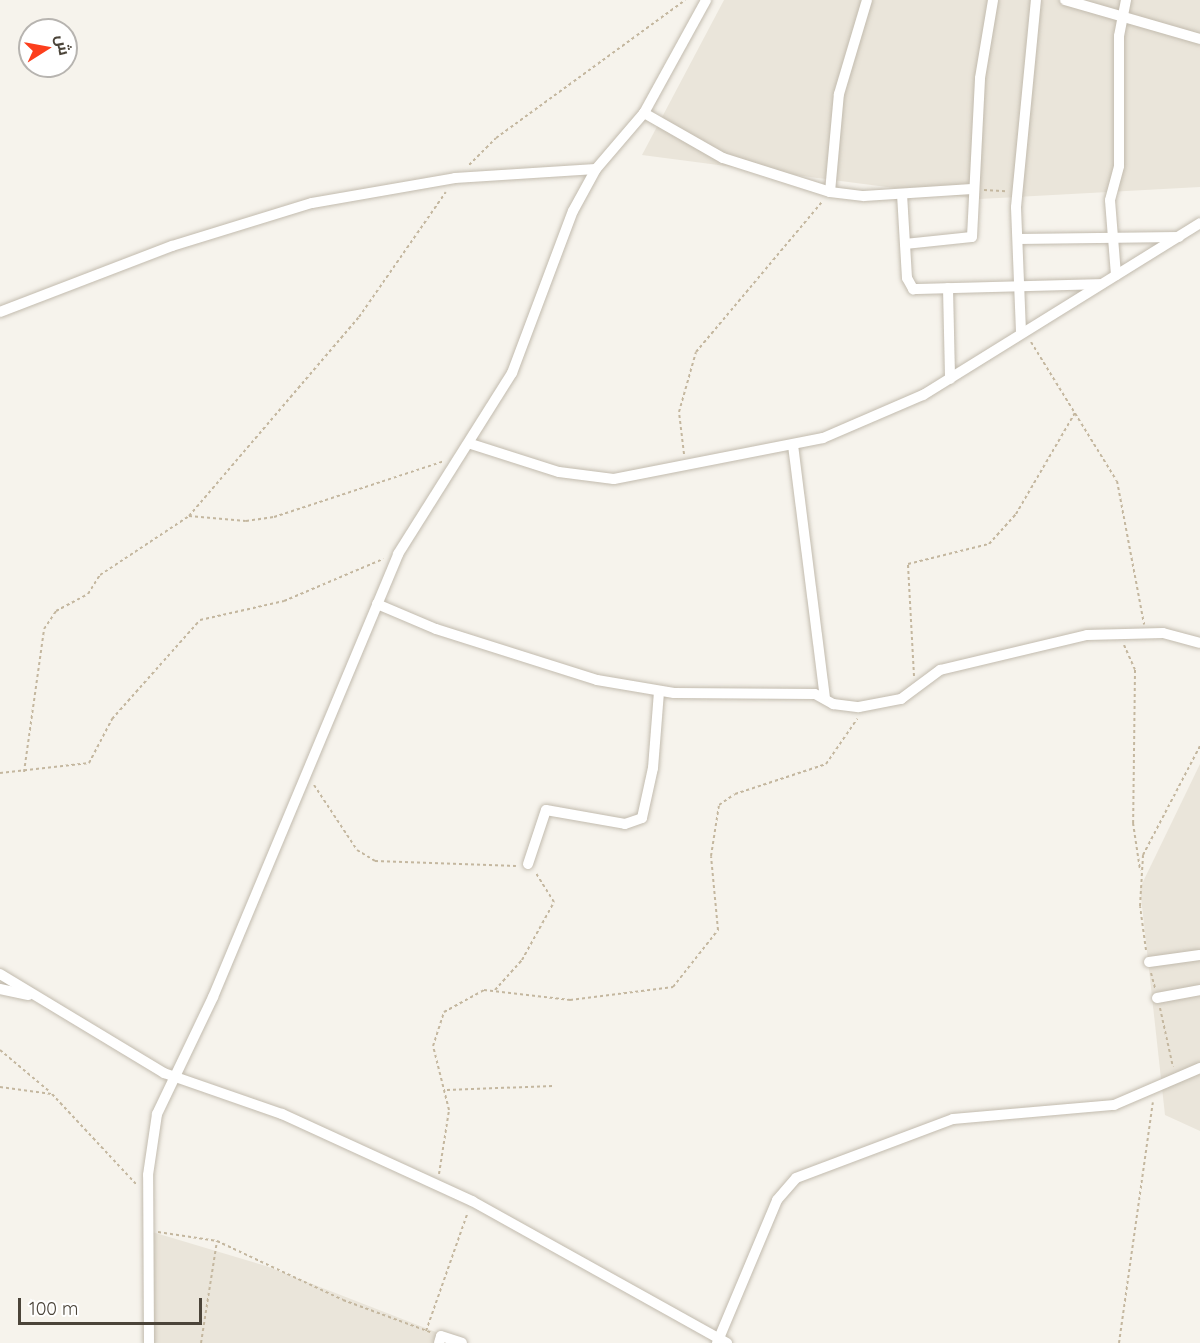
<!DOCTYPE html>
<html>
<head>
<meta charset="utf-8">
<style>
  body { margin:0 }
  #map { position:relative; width:1200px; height:1343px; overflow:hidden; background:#f6f3ec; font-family:Quicksand,Cairo,sans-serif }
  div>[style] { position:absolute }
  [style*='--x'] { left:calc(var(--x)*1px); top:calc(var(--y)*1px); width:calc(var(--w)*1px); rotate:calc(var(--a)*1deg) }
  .residential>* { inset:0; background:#eae5da }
  .path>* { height:2px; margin-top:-1px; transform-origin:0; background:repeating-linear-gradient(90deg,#c4b79f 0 3px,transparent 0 6px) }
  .roads { filter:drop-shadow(0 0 2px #c2bbae) drop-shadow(0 0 2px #c2bbae) }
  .minor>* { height:10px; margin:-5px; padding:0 5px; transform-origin:5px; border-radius:5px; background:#fff }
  span { translate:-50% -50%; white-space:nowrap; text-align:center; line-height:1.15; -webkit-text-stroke:4.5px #fff; paint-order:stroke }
  .north { position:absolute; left:18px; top:18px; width:60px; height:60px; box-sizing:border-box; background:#fff; border:2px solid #b7b4b0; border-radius:50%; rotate:79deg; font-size:16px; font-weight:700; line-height:24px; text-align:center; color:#4b4439 }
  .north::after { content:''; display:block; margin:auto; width:21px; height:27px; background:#fc3f1d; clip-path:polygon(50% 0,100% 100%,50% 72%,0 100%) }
  .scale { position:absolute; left:18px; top:1298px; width:184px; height:27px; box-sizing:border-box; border:3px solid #4b4439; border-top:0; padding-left:8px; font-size:18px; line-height:21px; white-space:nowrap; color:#4b4439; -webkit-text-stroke:4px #fff; paint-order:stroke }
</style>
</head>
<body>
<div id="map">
  <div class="residential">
    <i style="clip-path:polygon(724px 0,1200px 0,1200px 187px,979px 199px,642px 155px)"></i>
    <i style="clip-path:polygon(1200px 764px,1200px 1131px,1165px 1115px,1140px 888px)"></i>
    <i style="clip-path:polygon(149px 1231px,266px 1266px,464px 1343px,144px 1343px)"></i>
  </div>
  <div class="path">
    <i style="--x:469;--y:165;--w:38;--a:-45"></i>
    <i style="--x:496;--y:138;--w:234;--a:-36.1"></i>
    <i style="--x:984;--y:190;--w:22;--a:3"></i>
    <i style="--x:1031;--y:342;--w:163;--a:58.3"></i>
    <i style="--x:1117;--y:481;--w:146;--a:79.3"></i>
    <i style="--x:684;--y:454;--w:42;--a:-96.8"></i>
    <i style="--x:679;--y:412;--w:62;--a:-74.2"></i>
    <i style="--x:696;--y:352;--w:196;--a:-50"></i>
    <i style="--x:189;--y:516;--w:262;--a:-49.5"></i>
    <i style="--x:359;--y:317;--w:152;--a:-55.2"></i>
    <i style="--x:1124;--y:645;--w:27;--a:66"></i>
    <i style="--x:1135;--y:670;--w:153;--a:90.7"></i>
    <i style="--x:1133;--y:823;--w:48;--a:81.5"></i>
    <i style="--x:914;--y:676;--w:112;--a:-93.1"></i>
    <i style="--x:908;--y:564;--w:83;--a:-13.9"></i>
    <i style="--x:989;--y:544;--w:40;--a:-48"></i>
    <i style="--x:1016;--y:514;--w:119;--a:-59.8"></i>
    <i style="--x:24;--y:772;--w:144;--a:-82"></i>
    <i style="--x:44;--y:629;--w:22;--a:-56"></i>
    <i style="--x:56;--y:611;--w:36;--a:-28"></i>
    <i style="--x:88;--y:594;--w:22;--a:-58"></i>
    <i style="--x:100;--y:575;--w:107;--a:-33.5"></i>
    <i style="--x:189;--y:516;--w:57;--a:5"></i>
    <i style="--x:246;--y:521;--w:28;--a:-8"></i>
    <i style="--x:274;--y:517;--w:179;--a:-18.2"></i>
    <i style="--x:0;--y:773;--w:90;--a:-6.4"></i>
    <i style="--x:89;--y:763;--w:50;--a:-62.4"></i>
    <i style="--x:112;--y:719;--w:132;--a:-48.4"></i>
    <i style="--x:200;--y:620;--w:86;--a:-12.7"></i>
    <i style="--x:284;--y:601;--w:108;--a:-23"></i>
    <i style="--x:314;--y:785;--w:78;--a:56.5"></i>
    <i style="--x:357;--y:850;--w:21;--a:31"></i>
    <i style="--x:375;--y:861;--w:141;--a:2"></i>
    <i style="--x:1146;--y:950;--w:44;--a:-97.8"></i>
    <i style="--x:1140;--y:906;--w:51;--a:-86.6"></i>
    <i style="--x:1143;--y:855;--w:123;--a:-62.4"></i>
    <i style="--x:1151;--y:973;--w:16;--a:75"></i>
    <i style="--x:495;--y:990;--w:40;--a:-48"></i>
    <i style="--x:522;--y:960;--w:66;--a:-61.1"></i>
    <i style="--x:554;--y:902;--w:34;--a:-122"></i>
    <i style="--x:1160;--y:1008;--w:60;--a:77.6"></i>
    <i style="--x:0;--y:1050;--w:65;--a:40"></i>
    <i style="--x:0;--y:1087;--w:52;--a:7.7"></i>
    <i style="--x:52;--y:1094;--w:125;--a:47"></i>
    <i style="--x:447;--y:1090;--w:106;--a:-2.2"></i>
    <i style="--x:439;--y:1174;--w:65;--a:-81.1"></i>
    <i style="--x:449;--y:1110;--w:66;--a:-104"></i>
    <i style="--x:433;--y:1046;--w:36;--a:-72"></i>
    <i style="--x:444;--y:1012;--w:46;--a:-28.8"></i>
    <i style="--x:484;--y:990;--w:87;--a:6.6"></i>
    <i style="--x:570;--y:1000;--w:104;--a:-7.2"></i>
    <i style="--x:673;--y:987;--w:73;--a:-51.7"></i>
    <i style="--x:718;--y:930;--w:74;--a:-95.4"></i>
    <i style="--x:711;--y:856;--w:52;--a:-81.1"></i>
    <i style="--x:719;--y:805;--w:19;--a:-35"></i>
    <i style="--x:735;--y:794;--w:96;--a:-18.2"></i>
    <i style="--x:826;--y:764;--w:55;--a:-55.4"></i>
    <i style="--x:158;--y:1232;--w:60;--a:8.7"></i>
    <i style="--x:217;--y:1241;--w:139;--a:25.1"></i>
    <i style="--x:343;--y:1300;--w:93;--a:20.2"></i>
    <i style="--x:426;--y:1331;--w:126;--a:-70.6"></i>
    <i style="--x:201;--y:1343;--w:103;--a:-81.1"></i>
    <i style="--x:1119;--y:1343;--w:243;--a:-82"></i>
  </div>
  <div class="roads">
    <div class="minor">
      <i style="--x:1065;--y:0;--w:141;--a:16.1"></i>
      <i style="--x:644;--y:113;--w:91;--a:29.7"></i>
      <i style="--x:723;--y:158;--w:112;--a:17.6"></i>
      <i style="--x:830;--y:192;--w:34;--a:7"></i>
      <i style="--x:864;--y:196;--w:108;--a:-3.7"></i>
      <i style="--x:830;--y:192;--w:98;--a:-84.8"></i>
      <i style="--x:839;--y:94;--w:98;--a:-73.4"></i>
      <i style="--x:902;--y:194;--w:84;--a:86.6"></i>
      <i style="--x:907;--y:278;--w:13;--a:61"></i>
      <i style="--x:913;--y:289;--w:187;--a:-1.5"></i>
      <i style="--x:1018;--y:239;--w:161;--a:-0.7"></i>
      <i style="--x:905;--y:244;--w:67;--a:-6"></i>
      <i style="--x:972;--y:237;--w:159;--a:-87.1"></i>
      <i style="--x:980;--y:78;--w:79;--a:-80.5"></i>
      <i style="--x:1116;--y:275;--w:75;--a:-94.6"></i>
      <i style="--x:1110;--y:200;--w:35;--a:-75"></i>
      <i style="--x:1119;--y:166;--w:130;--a:-90"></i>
      <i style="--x:1119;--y:36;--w:37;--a:-79"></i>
      <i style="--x:948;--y:288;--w:91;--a:88.7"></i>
      <i style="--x:0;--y:312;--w:184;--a:-21"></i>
      <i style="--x:172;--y:246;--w:146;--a:-17.1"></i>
      <i style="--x:312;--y:203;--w:145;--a:-9.9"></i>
      <i style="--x:455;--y:178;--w:141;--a:-3.7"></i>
      <i style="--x:596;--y:169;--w:74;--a:-49.4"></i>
      <i style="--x:644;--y:113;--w:129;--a:-61.2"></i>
      <i style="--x:1021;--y:332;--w:125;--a:-92.3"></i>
      <i style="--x:1016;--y:207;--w:208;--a:-84.5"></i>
      <i style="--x:471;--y:444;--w:92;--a:17.7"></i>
      <i style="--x:559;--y:472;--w:55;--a:7.3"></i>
      <i style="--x:614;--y:479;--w:213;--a:-11.1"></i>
      <i style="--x:823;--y:438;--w:109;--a:-23.3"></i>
      <i style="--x:923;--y:395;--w:326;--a:-31.8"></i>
      <i style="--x:793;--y:445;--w:255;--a:82.8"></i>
      <i style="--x:377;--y:604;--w:64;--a:23"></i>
      <i style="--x:436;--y:629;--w:169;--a:17.6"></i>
      <i style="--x:597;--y:680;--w:78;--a:9.6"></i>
      <i style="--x:674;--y:693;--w:141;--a:0.4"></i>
      <i style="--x:815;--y:694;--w:21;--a:29"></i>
      <i style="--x:833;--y:704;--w:26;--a:7"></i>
      <i style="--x:859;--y:707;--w:43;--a:-10.8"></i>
      <i style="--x:901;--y:699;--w:49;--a:-36.6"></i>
      <i style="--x:940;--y:670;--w:151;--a:-13.4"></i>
      <i style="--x:1087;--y:635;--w:76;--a:-1.5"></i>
      <i style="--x:1163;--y:633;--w:38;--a:15"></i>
      <i style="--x:528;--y:864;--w:57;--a:-71.6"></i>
      <i style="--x:546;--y:810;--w:80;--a:10"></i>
      <i style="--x:625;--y:824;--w:18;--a:-19"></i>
      <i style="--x:642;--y:818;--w:51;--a:-77.6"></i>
      <i style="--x:653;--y:768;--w:77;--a:-85.5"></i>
      <i style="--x:1149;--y:962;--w:51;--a:-7.8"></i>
      <i style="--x:0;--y:974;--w:192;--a:31.1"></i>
      <i style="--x:164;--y:1073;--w:125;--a:19.2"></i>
      <i style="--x:282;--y:1114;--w:209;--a:24.6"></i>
      <i style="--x:472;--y:1201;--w:292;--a:29.1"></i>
      <i style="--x:0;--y:989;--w:29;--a:12"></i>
      <i style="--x:1157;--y:998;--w:44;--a:-10.5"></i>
      <i style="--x:149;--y:1343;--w:168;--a:-90.3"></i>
      <i style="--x:148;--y:1175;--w:62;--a:-81.6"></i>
      <i style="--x:157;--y:1114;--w:130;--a:-64.4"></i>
      <i style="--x:213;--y:997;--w:480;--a:-67.3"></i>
      <i style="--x:398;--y:554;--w:214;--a:-57.8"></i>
      <i style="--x:512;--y:373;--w:173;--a:-69.4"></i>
      <i style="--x:573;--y:211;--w:48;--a:-61.3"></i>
      <i style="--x:439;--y:1343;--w:7;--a:-74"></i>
      <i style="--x:441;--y:1336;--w:22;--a:18"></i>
      <i style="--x:717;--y:1343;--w:155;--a:-67.2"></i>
      <i style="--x:777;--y:1200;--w:29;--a:-49"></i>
      <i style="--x:796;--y:1178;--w:168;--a:-20.6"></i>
      <i style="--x:953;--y:1119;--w:162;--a:-5"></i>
      <i style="--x:1114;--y:1105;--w:94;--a:-23.3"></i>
    </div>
  </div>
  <div class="north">ش</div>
  <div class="scale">100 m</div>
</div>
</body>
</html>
